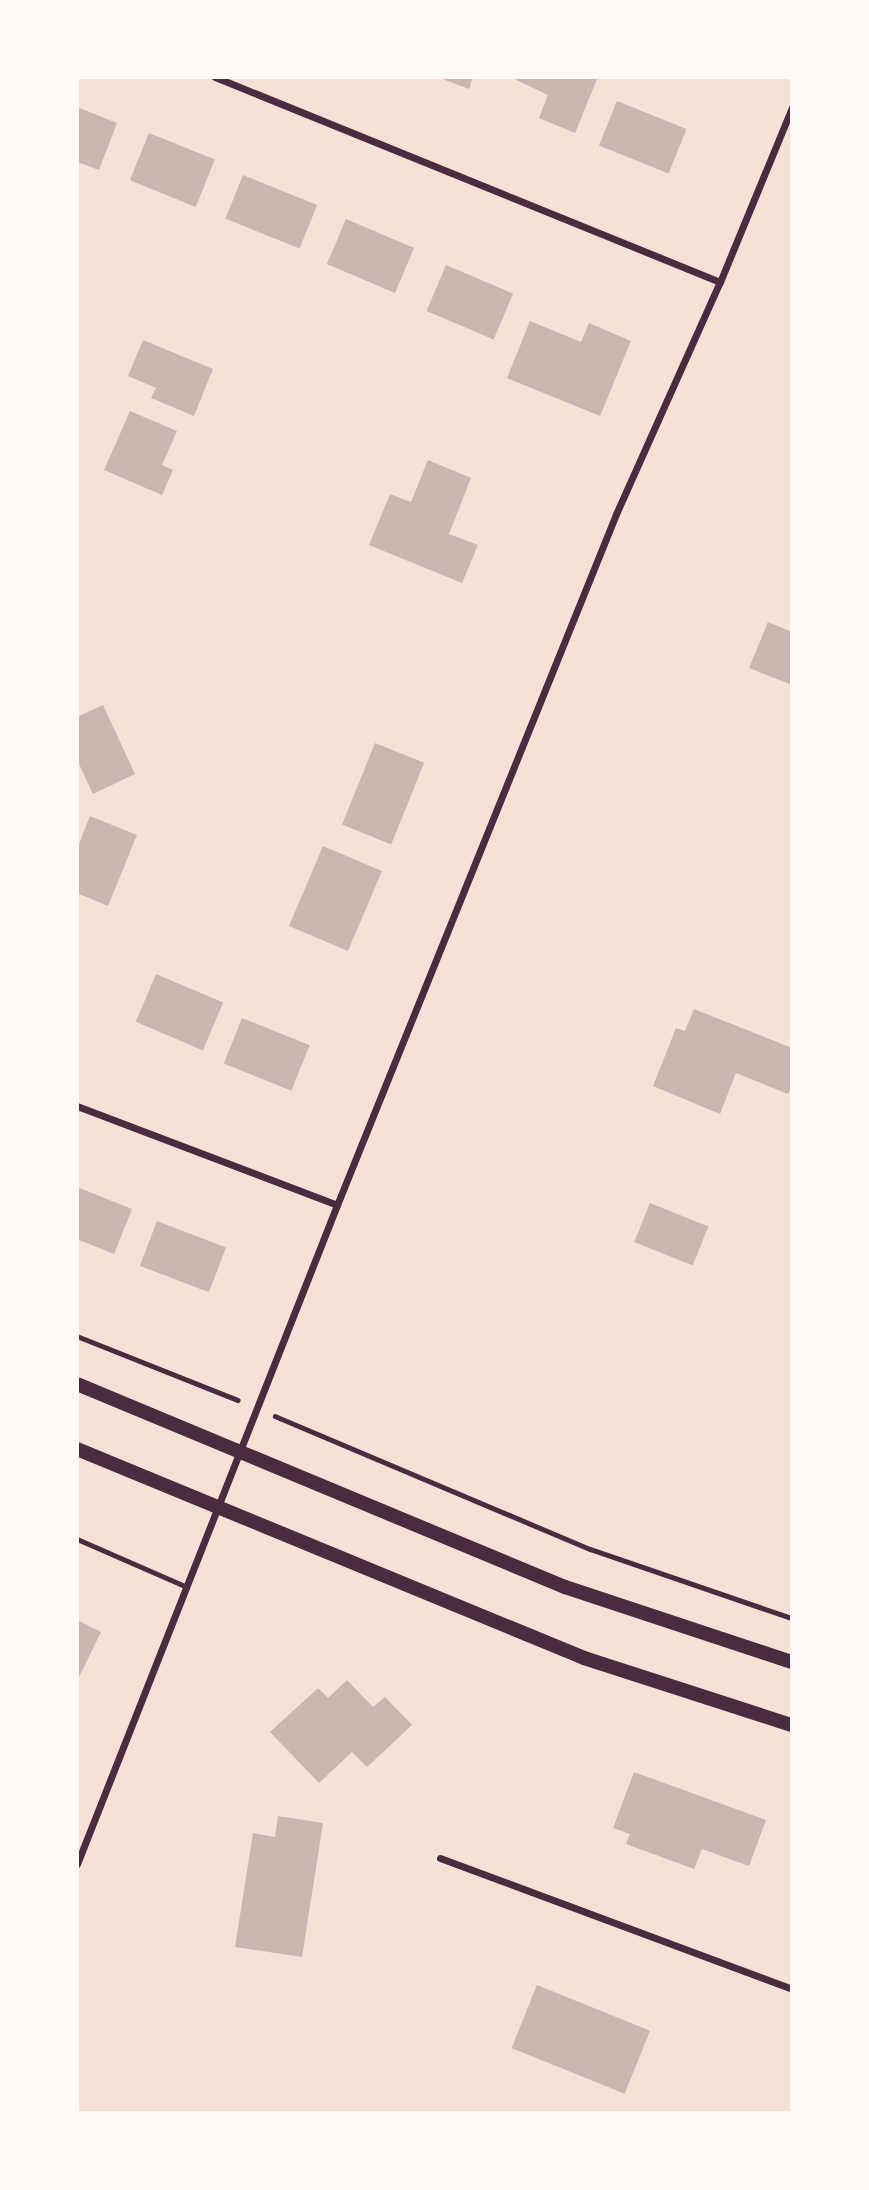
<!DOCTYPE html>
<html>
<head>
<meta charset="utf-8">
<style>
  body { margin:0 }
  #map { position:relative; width:869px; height:2190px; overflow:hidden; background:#f7e1d7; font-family:Barlow,sans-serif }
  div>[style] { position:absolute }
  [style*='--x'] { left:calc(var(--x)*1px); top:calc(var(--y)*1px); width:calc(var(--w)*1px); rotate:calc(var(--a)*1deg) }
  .building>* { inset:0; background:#ccb4b1; transform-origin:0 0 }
  .path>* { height:4.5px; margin:-2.25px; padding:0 2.25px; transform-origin:2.25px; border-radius:2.25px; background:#4a2c40 }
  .service>* { height:5px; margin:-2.5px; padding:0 2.5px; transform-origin:2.5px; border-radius:2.5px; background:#4a2c40 }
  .minor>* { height:7px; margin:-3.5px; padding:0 3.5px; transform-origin:3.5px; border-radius:3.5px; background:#4a2c40 }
  .secondary>* { height:14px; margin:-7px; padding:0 7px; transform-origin:7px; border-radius:7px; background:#4a2c40 }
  span { translate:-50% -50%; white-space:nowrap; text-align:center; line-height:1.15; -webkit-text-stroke:5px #fffaf5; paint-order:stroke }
  .frame { position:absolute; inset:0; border:79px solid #fffaf5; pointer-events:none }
</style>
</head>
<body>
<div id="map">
  <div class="building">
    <i style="clip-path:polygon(437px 77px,473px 77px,469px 89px)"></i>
    <i style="clip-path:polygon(510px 77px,598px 77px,575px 133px,539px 118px,548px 95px)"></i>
    <i style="left:617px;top:101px;width:75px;height:48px;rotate:22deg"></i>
    <i style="clip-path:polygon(77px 107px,117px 123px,99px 170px,77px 162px)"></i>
    <i style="left:149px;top:133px;width:71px;height:51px;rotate:22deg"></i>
    <i style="left:243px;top:175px;width:80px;height:47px;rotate:22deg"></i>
    <i style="left:346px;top:219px;width:74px;height:49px;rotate:23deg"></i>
    <i style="left:446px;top:265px;width:73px;height:50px;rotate:23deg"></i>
    <i style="clip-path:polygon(530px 321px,581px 342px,589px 323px,631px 341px,600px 416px,507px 378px)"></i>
    <i style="clip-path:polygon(143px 340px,213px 369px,194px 416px,151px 398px,156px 388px,128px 376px)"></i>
    <i style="clip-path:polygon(130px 411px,177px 431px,162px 465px,173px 470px,162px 495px,104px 470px)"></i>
    <i style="clip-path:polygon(428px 460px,471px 478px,449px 534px,478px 545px,462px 583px,369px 545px,390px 494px,411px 502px)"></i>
    <i style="clip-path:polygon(768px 622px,792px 632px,792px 685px,749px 668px)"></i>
    <i style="clip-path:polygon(103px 705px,135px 774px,93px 794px,77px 760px,77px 717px)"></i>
    <i style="left:375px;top:743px;width:53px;height:88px;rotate:22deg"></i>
    <i style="clip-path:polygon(90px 816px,137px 835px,108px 906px,77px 893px,77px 849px)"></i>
    <i style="left:323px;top:846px;width:64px;height:87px;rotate:23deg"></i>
    <i style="left:156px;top:974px;width:73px;height:52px;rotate:23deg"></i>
    <i style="clip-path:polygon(694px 1009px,792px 1048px,792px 1086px,788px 1094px,736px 1073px,720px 1114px,653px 1086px,676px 1028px,685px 1031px)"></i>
    <i style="left:242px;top:1018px;width:73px;height:49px;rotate:22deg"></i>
    <i style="clip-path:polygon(77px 1187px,132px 1209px,114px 1254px,77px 1239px)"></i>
    <i style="left:650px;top:1203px;width:63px;height:42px;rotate:22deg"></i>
    <i style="left:157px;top:1221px;width:74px;height:48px;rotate:21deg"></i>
    <i style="clip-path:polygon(77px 1620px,101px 1632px,77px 1681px)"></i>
    <i style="clip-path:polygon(347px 1680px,373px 1707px,385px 1697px,412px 1725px,367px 1767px,352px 1752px,319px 1783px,270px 1732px,318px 1688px,328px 1698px)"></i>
    <i style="clip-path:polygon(634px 1772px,766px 1820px,749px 1866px,702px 1849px,694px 1869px,626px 1844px,630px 1834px,613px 1828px)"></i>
    <i style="clip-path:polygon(278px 1816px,323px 1823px,302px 1957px,235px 1947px,253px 1833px,275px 1837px)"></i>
    <i style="left:537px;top:1985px;width:122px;height:68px;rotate:22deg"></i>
  </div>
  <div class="path">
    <i style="--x:77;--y:1336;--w:173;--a:21.7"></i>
    <i style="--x:275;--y:1416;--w:342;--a:22.9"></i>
    <i style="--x:590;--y:1549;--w:213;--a:18.9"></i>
  </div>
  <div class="service">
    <i style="--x:77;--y:1539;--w:120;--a:23.6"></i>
  </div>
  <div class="minor">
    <i style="--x:215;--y:77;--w:545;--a:22.09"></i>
    <i style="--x:77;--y:1106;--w:278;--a:20.8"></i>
    <i style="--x:440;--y:1858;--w:376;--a:20.4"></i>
    <i style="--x:77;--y:1864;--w:708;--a:-68.47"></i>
    <i style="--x:337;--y:1205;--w:745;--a:-68.01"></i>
    <i style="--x:616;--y:514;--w:254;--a:-65.9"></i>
    <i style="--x:720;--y:282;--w:189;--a:-67.6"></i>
  </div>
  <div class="secondary">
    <i style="--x:77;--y:1384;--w:529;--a:22.59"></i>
    <i style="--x:565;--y:1587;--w:239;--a:18.3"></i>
    <i style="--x:77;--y:1449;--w:548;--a:22.4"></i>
    <i style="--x:584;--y:1658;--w:219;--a:17.9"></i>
  </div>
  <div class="frame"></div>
</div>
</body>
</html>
